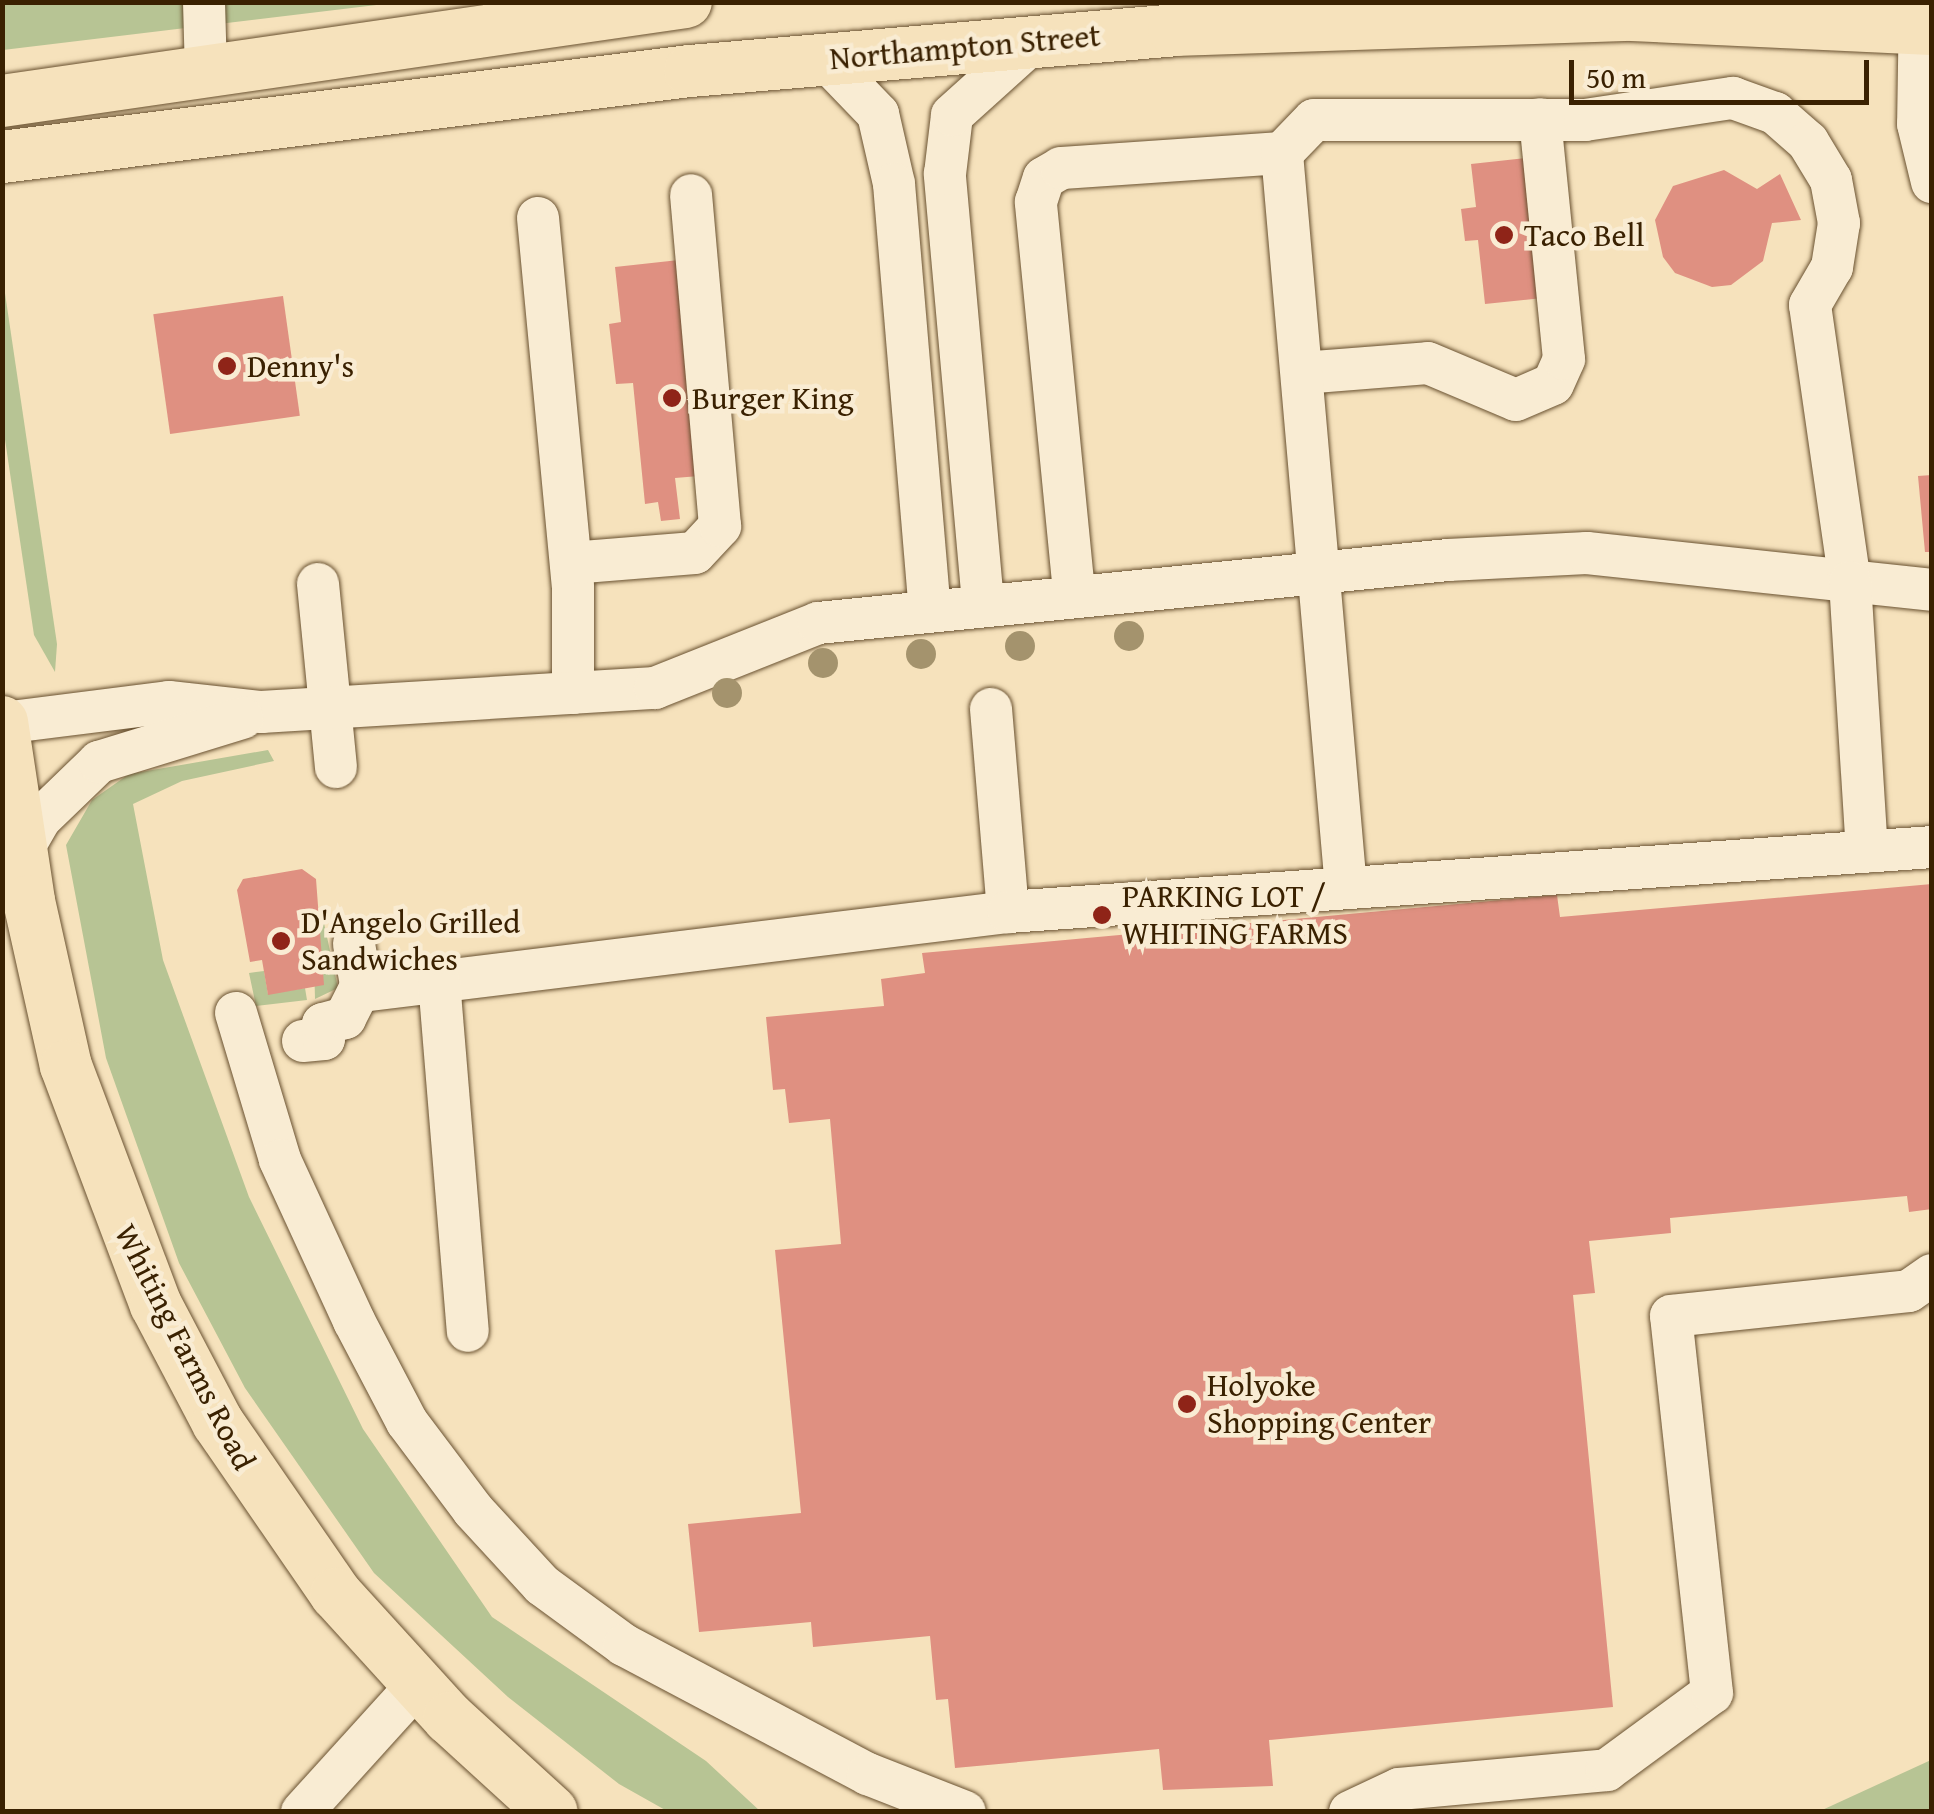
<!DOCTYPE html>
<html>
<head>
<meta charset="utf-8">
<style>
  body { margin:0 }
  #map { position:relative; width:1934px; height:1814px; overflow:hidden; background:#f6e2bc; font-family:"Gentium Book Plus",serif }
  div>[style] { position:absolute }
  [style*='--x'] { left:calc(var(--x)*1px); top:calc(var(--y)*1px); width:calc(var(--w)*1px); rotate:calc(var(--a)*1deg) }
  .green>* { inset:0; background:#b7c494 }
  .building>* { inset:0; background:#df9081; transform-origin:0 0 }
  .roads { filter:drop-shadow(0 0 2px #695130) drop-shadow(0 0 2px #695130) }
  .minor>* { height:42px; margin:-21px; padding:0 21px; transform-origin:21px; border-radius:21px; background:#f9ecd3 }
  .major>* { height:52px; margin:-26px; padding:0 26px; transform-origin:26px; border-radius:26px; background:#f6e2bc }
  .trees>* { width:30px; height:30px; margin:-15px; border-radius:50%; background:#a4936d }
  .dots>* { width:28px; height:28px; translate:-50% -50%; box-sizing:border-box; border:5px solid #f9ecd3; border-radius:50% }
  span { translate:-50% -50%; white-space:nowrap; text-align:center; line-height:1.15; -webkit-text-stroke:9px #f9ecd3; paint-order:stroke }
  .street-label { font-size:32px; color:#3a2101 }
  .poi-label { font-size:32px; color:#3a2101 }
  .left { translate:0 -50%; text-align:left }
  .frame { position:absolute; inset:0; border:5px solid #3a2101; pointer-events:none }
  .scale { position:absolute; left:1569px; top:60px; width:300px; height:45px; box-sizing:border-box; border:5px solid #3a2101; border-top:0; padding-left:12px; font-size:30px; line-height:35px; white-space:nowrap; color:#3a2101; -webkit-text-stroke:8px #f9ecd3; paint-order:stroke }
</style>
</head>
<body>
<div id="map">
  <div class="green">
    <i style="clip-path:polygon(3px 2px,393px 3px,3px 50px)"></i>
    <i style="clip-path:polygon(2px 273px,57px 644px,55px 672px,34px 635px,3px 426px)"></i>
    <i style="clip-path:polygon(268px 750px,274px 761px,182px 781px,133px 804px,163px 960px,249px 1197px,363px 1429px,492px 1617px,706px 1761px,760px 1811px,667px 1811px,619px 1784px,508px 1697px,374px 1573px,245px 1388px,179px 1263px,106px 1058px,66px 845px,92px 800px,129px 774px)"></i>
    <i style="clip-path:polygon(321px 909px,338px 988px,315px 999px,313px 922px,323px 921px)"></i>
    <i style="clip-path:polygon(264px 971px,268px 994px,305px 988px,307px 1000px,256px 1006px,249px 973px)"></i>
    <i style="clip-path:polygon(1931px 1760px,1931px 1811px,1820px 1811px)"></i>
  </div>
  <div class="building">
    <i style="clip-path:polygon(1535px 157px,1552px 297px,1485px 304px,1478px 240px,1465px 241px,1461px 209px,1476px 207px,1471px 164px)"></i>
    <i style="clip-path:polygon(1724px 170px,1757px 189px,1780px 174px,1801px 220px,1772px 223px,1763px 261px,1731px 285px,1712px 287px,1675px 273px,1663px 257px,1655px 220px,1673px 186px)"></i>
    <i style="clip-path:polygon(688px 259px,699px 476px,675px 478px,680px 519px,661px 521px,658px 502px,645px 504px,633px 383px,616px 384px,609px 324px,621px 322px,615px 267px)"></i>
    <i style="left:283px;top:296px;width:121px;height:131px;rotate:82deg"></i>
    <i style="clip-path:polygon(1932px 475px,1932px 552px,1925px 552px,1918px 476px)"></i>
    <i style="clip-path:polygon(302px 869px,316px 879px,324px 985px,268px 995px,262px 960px,250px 962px,237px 890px,243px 879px)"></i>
    <i style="clip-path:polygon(1932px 884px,1932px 1209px,1909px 1212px,1907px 1196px,1670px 1218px,1671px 1233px,1589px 1241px,1595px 1293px,1573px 1295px,1613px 1707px,1269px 1740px,1273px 1786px,1163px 1790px,1159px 1749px,955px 1768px,948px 1699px,936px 1700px,930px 1636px,813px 1647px,811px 1622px,699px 1632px,688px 1524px,801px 1513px,775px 1250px,841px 1244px,830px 1119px,789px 1123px,785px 1089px,773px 1090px,766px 1017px,884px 1006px,881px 979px,925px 973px,922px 953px,1557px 895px,1560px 917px)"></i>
  </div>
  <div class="roads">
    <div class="minor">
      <i style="--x:204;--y:2;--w:71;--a:88.4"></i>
      <i style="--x:1920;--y:2;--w:122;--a:90.9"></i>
      <i style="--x:1918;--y:124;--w:60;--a:76.4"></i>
      <i style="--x:824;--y:58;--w:78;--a:46"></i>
      <i style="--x:878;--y:114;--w:72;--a:77.1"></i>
      <i style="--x:894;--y:184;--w:428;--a:85.2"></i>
      <i style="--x:538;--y:218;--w:369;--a:84.6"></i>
      <i style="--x:573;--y:585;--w:108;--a:90"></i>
      <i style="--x:1302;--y:373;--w:126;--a:-4.5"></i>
      <i style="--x:1428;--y:363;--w:95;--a:22.8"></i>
      <i style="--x:1516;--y:400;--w:40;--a:-23.4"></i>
      <i style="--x:1553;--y:384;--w:27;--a:-66"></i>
      <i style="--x:1564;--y:359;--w:241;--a:-95.7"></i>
      <i style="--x:571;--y:563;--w:124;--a:-4.6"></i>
      <i style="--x:695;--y:553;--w:37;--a:-47"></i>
      <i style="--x:720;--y:526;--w:332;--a:-95"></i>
      <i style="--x:318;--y:584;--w:184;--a:84.4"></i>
      <i style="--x:1074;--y:592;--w:392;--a:-95.6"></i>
      <i style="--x:1036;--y:202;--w:25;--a:-72"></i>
      <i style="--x:1044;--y:178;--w:20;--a:-30"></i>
      <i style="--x:1061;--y:168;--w:222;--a:-3.9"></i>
      <i style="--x:983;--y:603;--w:431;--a:-95.1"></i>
      <i style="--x:945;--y:174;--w:59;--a:-83.2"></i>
      <i style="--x:952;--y:115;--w:109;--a:-42"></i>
      <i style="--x:991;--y:709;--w:204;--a:85.2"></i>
      <i style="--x:3;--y:723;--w:167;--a:-7.2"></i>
      <i style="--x:169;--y:702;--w:93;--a:6.2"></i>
      <i style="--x:261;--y:712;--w:395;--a:-3.5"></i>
      <i style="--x:655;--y:688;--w:175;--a:-21.7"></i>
      <i style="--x:818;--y:623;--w:633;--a:-5.71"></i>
      <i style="--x:1448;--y:560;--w:139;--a:-2.9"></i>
      <i style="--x:1587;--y:553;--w:347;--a:6.1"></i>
      <i style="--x:21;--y:852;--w:39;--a:-60"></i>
      <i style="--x:41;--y:818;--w:81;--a:-44"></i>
      <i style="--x:99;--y:762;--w:150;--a:-17.1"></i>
      <i style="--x:1346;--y:888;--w:738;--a:-94.98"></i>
      <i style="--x:1282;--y:153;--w:46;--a:-45.9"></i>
      <i style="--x:1314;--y:120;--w:271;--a:0"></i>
      <i style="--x:1585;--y:120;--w:150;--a:-8.5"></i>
      <i style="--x:1733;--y:98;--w:45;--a:19.7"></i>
      <i style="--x:1775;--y:113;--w:44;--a:41.3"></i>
      <i style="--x:1808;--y:142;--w:44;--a:58.8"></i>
      <i style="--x:1831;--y:180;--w:44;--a:79.5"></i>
      <i style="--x:1839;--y:223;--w:45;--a:99"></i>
      <i style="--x:1832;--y:267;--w:44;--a:120.1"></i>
      <i style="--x:1810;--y:305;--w:280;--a:81.8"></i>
      <i style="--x:1850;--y:582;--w:270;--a:86.4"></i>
      <i style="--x:354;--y:944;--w:48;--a:80.3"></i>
      <i style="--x:362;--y:991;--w:651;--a:-6.97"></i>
      <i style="--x:1008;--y:912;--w:926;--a:-4.02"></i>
      <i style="--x:439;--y:981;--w:351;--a:85.3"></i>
      <i style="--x:236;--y:1013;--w:153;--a:73.3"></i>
      <i style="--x:280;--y:1160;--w:177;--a:65.3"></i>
      <i style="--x:354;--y:1321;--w:114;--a:62.3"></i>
      <i style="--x:407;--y:1422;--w:110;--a:53.1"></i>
      <i style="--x:473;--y:1510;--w:102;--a:47.4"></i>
      <i style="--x:542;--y:1585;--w:102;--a:36.2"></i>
      <i style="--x:624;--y:1645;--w:276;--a:27.9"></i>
      <i style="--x:868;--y:1774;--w:104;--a:21.4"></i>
      <i style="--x:303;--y:1041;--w:21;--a:-5"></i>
      <i style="--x:324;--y:1039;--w:15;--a:-94"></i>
      <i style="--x:323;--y:1024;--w:23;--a:-15"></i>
      <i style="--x:345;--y:1018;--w:31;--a:-63"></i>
      <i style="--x:302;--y:1812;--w:171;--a:-47.8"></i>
      <i style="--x:1350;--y:1812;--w:54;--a:-25.1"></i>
      <i style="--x:1399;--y:1789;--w:209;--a:-5.2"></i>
      <i style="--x:1607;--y:1770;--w:130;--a:-36.3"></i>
      <i style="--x:1712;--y:1693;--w:379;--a:-96.2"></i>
      <i style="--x:1671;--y:1316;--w:239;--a:-6"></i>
      <i style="--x:1909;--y:1291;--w:28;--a:-35"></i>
    </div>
    <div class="major">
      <i style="--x:2;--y:101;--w:691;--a:-8.24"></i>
      <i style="--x:2;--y:157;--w:693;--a:-7.13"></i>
      <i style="--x:690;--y:71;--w:486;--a:-4.8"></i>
      <i style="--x:1174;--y:30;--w:458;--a:-1.9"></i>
      <i style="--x:1632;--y:15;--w:300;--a:2.7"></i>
      <i style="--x:2;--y:722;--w:181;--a:81.4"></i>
      <i style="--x:29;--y:901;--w:169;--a:77.4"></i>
      <i style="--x:66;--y:1066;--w:255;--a:69.4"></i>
      <i style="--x:156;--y:1305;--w:133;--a:62.3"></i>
      <i style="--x:218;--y:1423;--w:208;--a:55.4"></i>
      <i style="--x:336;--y:1594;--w:168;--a:47.7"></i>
      <i style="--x:449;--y:1718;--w:139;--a:42.4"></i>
    </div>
  </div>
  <div class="trees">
    <i style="left:1129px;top:636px"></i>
    <i style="left:1020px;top:646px"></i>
    <i style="left:921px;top:654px"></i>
    <i style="left:823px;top:663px"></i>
    <i style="left:727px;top:693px"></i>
  </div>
  <div class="dots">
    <i style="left:1504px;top:235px;background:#8f2418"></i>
    <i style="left:227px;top:366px;background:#8f2418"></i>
    <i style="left:672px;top:398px;background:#8f2418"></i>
    <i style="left:1102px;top:915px;background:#8f2418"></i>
    <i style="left:281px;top:941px;background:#8f2418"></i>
    <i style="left:1187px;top:1404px;background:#8f2418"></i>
  </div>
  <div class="street-label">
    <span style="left:965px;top:47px;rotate:-5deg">Northampton Street</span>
    <span style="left:185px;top:1347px;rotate:63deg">Whiting Farms Road</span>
  </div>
  <div class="poi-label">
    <span class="left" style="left:1524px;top:235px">Taco Bell</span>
    <span class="left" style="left:247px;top:366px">Denny's</span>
    <span class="left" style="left:692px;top:398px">Burger King</span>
    <span class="left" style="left:1122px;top:915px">PARKING LOT /<br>WHITING FARMS</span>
    <span class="left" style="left:301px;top:941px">D'Angelo Grilled<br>Sandwiches</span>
    <span class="left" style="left:1207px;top:1404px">Holyoke<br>Shopping Center</span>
  </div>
  <div class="frame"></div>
  <div class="scale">50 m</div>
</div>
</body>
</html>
